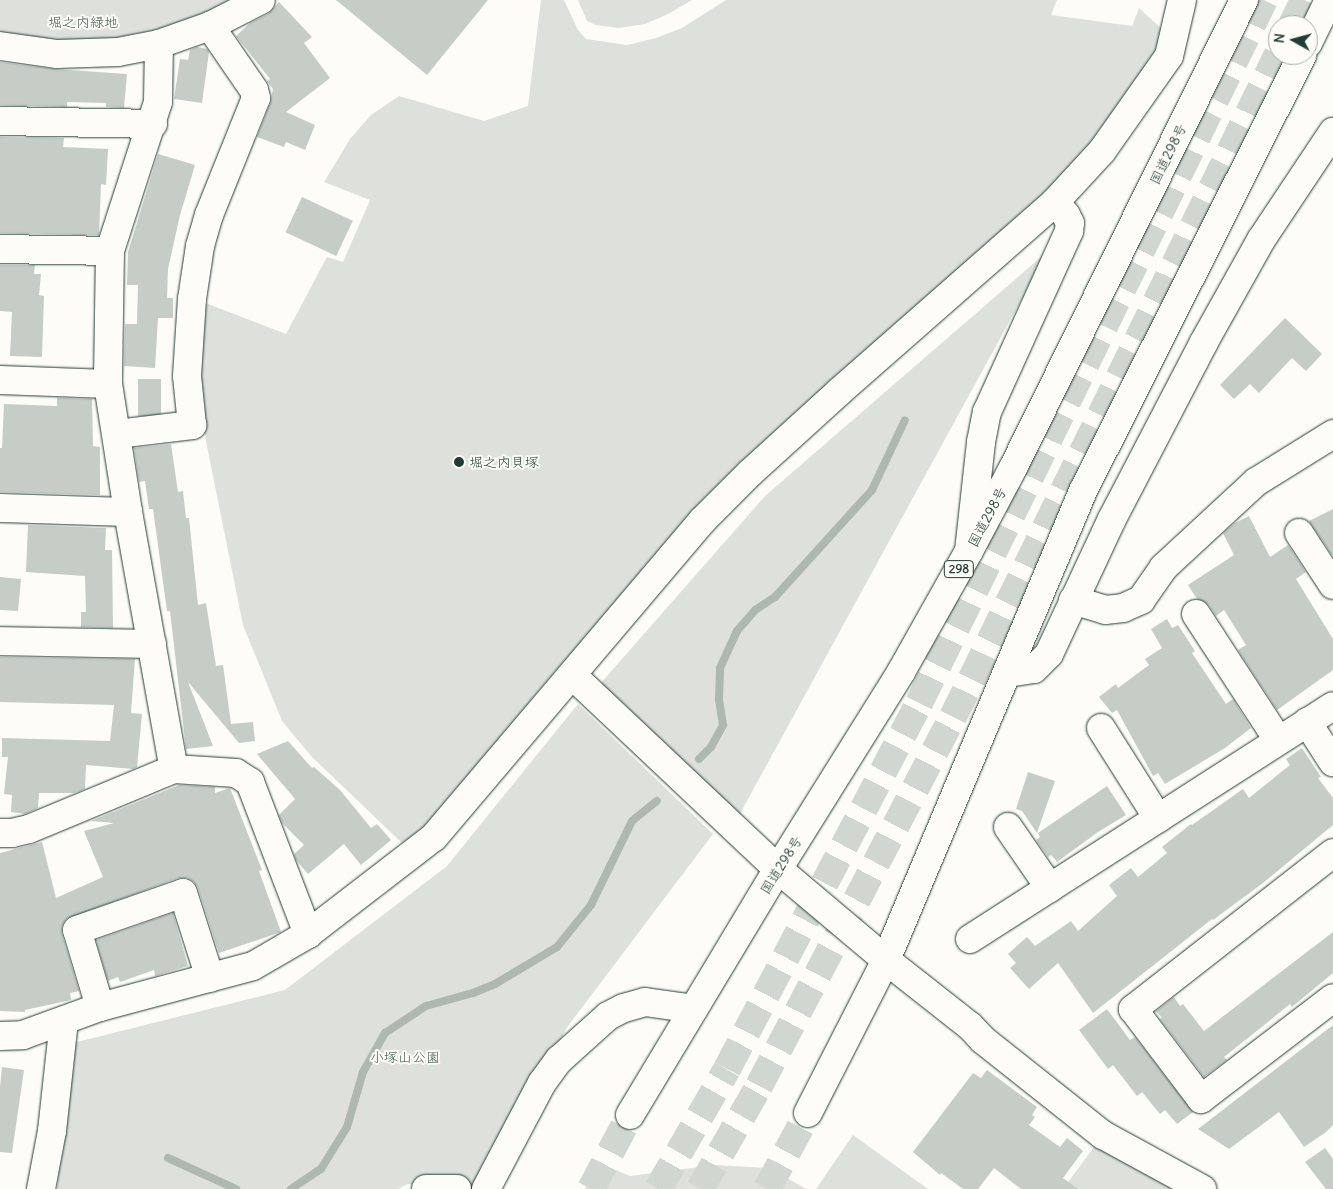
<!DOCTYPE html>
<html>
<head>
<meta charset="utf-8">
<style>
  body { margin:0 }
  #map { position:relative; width:1333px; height:1189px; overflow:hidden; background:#fdfcf7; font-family:Delius,"Klee One",sans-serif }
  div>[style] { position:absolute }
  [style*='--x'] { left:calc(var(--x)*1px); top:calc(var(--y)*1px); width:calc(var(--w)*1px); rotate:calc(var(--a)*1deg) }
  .green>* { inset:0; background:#dde0db }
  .stream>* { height:8px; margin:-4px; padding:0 4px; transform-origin:4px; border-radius:4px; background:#aeb8b1 }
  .building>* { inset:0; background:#c6cdc7; transform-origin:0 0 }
  .highway-tunnel>* { height:28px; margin-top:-14px; transform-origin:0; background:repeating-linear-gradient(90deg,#d1d6d0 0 28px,transparent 0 42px) }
  .roads { filter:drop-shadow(0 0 1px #1f3d34) drop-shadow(0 0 1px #1f3d34) }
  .minor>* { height:28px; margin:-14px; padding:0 14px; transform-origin:14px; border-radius:14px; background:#fdfcf7 }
  .highway>* { height:28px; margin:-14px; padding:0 14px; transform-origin:14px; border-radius:14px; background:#fdfcf7 }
  .dots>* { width:14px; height:14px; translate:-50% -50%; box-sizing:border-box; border:2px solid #fdfcf7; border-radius:50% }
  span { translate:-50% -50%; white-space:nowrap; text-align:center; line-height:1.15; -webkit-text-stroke:4px #fdfcf7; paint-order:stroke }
  .shield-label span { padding:1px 4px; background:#fdfcf7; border:1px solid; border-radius:4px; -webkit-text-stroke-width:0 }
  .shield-label { font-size:12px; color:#1f3d34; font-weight:700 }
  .park-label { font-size:14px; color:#455e55 }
  .street-label { font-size:14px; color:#1f3d34 }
  .poi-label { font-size:14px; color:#1f3d34 }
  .left { translate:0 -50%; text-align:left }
  .north { position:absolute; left:1268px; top:15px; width:50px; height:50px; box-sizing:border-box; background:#fdfcf7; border:1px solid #a4b0a9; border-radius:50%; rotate:277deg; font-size:14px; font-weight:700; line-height:20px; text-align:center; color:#1f3d34 }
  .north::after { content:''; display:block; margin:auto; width:18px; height:22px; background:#1f3d34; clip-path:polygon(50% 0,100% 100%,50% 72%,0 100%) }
</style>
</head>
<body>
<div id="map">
  <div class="green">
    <i style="clip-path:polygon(0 0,237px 0,171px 31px,115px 43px,58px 45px,0 37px)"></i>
    <i style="clip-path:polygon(541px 0,564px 0,578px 30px,586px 39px,627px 45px,656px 38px,682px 28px,726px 0,1057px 0,1051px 15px,1132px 26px,1139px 8px,1164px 31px,1155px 51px,1094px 142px,1045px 193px,833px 384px,427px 827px,402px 843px,312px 757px,282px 721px,243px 625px,206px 441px,197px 373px,203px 302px,286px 334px,327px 257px,343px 262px,370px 200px,324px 182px,350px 139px,371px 115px,399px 96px,484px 121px,528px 106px)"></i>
    <i style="clip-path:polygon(578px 0,692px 0,668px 14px,645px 24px,619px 28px,596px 25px,587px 21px)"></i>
    <i style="clip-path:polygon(1048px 251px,736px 821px,601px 683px,765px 496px)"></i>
    <i style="clip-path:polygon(578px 704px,713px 834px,568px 1026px,475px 1189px,408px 1184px,398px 1189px,57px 1189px,69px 1044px,285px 990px,447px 866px)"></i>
    <i style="clip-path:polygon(853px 1135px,928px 1189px,816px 1189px)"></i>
    <i style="clip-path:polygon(1097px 1143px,1180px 1189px,1063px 1189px)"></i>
    <i style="clip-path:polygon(599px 1163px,630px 1176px,715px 1165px,770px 1168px,806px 1189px,585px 1189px)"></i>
  </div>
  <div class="stream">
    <i style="--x:699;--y:759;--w:17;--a:-45"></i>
    <i style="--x:711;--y:747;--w:25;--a:-61"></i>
    <i style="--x:723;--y:725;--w:25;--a:-99"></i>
    <i style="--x:719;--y:700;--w:32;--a:-88"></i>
    <i style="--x:720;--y:668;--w:41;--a:-65.3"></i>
    <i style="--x:737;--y:631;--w:28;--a:-49"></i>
    <i style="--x:755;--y:610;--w:24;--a:-33"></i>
    <i style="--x:775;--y:597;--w:144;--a:-47.8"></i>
    <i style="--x:872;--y:490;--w:77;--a:-64.8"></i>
    <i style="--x:168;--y:1158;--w:75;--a:24.5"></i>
    <i style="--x:291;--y:1189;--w:36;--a:-34"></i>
    <i style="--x:321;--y:1169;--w:49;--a:-58.2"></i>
    <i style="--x:347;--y:1127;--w:57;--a:-73.8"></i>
    <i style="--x:363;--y:1072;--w:45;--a:-60.6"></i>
    <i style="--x:385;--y:1033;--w:49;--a:-33.4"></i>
    <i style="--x:426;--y:1006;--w:49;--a:-15.5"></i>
    <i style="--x:473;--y:993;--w:24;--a:-22"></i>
    <i style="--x:495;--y:984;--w:72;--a:-30.8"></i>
    <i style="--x:557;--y:947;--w:54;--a:-51"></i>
    <i style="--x:591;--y:905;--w:93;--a:-64"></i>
    <i style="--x:632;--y:821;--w:32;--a:-39"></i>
  </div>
  <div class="building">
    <i style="clip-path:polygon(336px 0,488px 0,427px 75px)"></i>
    <i style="clip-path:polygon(279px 2px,312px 37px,304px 43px,330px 78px,286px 112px,315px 125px,305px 150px,286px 142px,284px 147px,257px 137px,270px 104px,273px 89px,267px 81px,270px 79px,236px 36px,250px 23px,268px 14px)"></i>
    <i style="clip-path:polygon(197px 47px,207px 49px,209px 52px,202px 103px,174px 99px,180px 59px,188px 60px,190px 50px)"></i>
    <i style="clip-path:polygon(0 62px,55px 69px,127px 74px,124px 108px,106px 107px,106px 103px,67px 102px,67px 107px,0 105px)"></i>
    <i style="clip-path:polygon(0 137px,64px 138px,63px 147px,108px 149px,106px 185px,101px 184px,99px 235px,0 233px)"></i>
    <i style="clip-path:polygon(158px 154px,195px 165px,180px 215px,168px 269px,167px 298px,173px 298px,173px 318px,158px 318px,155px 368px,124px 366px,125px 324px,137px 324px,138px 285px,127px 285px,128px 252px)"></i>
    <i style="left:302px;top:197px;width:56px;height:39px;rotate:25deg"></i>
    <i style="clip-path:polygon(0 265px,35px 265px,34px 274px,41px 274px,39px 295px,44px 296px,42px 357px,10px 356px,12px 312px,0 311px)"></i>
    <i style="clip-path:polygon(1285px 318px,1322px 354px,1306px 371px,1292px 358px,1259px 393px,1250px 384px,1234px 399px,1220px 385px)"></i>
    <i style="left:138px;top:379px;width:23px;height:37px"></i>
    <i style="clip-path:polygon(57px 398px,92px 399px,93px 446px,100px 447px,100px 495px,0 492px,0 448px,2px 448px,4px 404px,57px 406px)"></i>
    <i style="clip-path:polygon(171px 444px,178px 492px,183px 491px,186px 518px,189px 518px,198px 605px,206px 603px,216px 666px,223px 665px,231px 724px,253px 722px,255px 741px,239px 743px,188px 682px,213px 746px,186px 749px,170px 611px,167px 611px,153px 509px,149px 509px,145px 481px,139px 482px,134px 448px)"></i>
    <i style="clip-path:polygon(1333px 509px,1333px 555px,1332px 555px,1309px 521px)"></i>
    <i style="clip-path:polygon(1249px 516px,1270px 557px,1288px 545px,1306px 572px,1296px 579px,1333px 639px,1333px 670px,1277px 710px,1238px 650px,1246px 645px,1224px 610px,1216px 616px,1209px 605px,1197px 599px,1188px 585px,1234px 555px,1223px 533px,1235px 523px)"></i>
    <i style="clip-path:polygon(28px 525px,106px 528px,105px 550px,112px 550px,113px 628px,81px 627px,81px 612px,86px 612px,85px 576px,26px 572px)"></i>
    <i style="clip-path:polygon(0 577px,21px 579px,18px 611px,0 610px)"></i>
    <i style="clip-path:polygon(1167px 619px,1172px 628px,1178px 625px,1195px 651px,1192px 653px,1226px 704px,1233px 699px,1251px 728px,1225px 748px,1165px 784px,1158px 773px,1153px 776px,1117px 710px,1112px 713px,1099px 697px,1116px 684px,1118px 688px,1149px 665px,1145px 659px,1162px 648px,1151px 629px)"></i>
    <i style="clip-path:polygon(0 657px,135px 659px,131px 713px,142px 714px,137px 767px,133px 769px,86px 765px,85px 789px,74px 793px,39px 793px,38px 808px,25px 814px,11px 812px,12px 795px,4px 794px,8px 757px,2px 757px,2px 738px,110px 741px,114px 705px,0 702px)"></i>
    <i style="clip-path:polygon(288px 741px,312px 768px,314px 767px,340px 790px,371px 828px,377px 824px,391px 840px,361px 865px,344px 844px,308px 874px,296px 860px,294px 854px,304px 845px,282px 823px,279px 815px,295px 799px,257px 754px)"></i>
    <i style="clip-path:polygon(1302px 748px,1321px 777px,1318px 778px,1333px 798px,1333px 825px,1263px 883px,1213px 920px,1212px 919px,1093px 1013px,1058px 963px,1029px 989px,1010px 968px,1016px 963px,1008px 954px,1027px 937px,1035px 946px,1071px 921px,1078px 931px,1117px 896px,1109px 885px,1131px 868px,1138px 877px,1167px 853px,1162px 847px,1191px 824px,1192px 825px,1243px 789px,1249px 798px,1290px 765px,1286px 759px)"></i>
    <i style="clip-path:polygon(1028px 772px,1055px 781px,1037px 833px,1022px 811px,1016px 809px)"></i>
    <i style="clip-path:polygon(179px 785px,215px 787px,215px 793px,230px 788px,262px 870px,259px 871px,281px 932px,219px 953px,198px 888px,193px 881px,187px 878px,178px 878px,66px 919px,62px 926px,62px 934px,79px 991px,70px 993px,71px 1000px,25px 1010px,25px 1012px,0 1011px,0 853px,42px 842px,56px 898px,103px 877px,84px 831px,114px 823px,91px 821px)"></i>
    <i style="clip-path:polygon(1107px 786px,1126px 815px,1098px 832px,1057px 862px,1051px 855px,1048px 857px,1036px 840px,1040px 837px,1038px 833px)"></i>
    <i style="clip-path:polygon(173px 913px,188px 966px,155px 976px,154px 970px,120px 982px,118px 977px,108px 981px,96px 940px)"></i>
    <i style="clip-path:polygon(1333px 932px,1333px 973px,1292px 1007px,1290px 1004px,1263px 1026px,1224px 1057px,1227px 1060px,1204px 1077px,1160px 1019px,1162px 1018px,1156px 1011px,1174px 997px,1180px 1006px,1183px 1004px,1204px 1031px)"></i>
    <i style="clip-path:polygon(1107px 1009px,1130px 1040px,1135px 1037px,1193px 1112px,1177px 1124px,1165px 1110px,1160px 1114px,1142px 1092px,1137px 1096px,1113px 1065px,1108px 1069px,1079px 1030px)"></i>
    <i style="clip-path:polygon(1333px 1025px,1333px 1125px,1326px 1132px,1304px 1147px,1279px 1112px,1229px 1149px,1198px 1129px)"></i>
    <i style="clip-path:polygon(2px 1067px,24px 1070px,12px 1153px,0 1152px,0 1087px)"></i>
    <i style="clip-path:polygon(987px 1070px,1037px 1107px,1032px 1115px,1035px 1117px,1029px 1125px,1060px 1147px,1067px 1138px,1083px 1151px,1063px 1178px,1078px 1189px,1021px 1189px,994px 1168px,978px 1189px,963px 1189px,941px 1173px,940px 1175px,913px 1152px,973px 1073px,981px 1078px)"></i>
    <i style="clip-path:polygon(1325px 1148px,1333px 1159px,1333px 1189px,1326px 1189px,1305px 1162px)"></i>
  </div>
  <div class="highway-tunnel">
    <i style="--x:1292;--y:25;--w:28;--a:-64"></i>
    <i style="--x:591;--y:1189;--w:84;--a:-62.2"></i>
    <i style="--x:658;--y:1189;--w:138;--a:-60.1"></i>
    <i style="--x:727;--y:1069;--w:413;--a:-62.3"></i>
    <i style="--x:919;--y:703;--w:783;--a:-63.86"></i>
    <i style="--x:700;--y:1189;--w:119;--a:-60.2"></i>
    <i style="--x:759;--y:1086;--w:417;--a:-62.3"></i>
    <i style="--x:953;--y:717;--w:738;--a:-63.89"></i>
    <i style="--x:767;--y:1189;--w:86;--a:-61.7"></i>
  </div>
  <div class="roads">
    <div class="minor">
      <i style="--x:159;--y:44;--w:58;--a:91"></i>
      <i style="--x:158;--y:102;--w:157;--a:107.9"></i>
      <i style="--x:110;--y:251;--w:133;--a:90.9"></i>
      <i style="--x:108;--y:384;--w:130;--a:81.1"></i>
      <i style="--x:128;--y:512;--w:261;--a:79.9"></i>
      <i style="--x:0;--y:46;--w:58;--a:8"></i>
      <i style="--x:57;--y:54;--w:61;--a:-1.9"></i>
      <i style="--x:118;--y:52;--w:42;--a:-11"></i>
      <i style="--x:159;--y:44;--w:54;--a:-19.4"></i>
      <i style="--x:210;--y:26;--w:57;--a:-27"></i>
      <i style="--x:0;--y:121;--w:153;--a:1.1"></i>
      <i style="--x:0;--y:249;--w:110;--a:1"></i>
      <i style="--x:0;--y:380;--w:108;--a:2.1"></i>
      <i style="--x:117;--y:434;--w:76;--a:-6.8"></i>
      <i style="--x:192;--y:425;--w:49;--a:-95.8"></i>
      <i style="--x:187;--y:376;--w:77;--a:-86.3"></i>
      <i style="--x:192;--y:299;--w:54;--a:-81.4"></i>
      <i style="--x:200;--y:246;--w:32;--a:-74"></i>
      <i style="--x:209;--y:215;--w:126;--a:-68.1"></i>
      <i style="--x:256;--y:98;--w:8;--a:-104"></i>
      <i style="--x:254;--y:90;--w:78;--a:-124.5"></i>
      <i style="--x:0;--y:508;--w:128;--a:1.8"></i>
      <i style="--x:1299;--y:533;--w:62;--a:56.8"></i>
      <i style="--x:969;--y:551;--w:110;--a:-83.7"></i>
      <i style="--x:981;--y:442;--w:31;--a:-79"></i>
      <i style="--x:987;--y:412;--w:199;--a:-65.6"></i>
      <i style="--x:1069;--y:231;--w:8;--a:-83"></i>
      <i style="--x:1070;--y:223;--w:9;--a:-117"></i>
      <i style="--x:1066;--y:215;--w:17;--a:-130"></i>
      <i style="--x:1073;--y:600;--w:34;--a:17"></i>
      <i style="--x:1105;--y:610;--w:18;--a:-6"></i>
      <i style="--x:1123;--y:608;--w:20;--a:-24"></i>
      <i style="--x:1141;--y:600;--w:39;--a:-55"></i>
      <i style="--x:1163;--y:568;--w:127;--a:-42.8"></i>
      <i style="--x:1256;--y:482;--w:91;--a:-31.9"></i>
      <i style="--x:1196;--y:614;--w:150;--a:56.9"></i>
      <i style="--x:0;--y:641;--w:152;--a:1.1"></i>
      <i style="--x:1008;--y:673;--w:26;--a:-9"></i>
      <i style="--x:1034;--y:669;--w:21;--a:-45"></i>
      <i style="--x:1049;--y:654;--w:149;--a:-65"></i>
      <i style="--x:1112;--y:519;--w:199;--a:-62.5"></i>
      <i style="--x:1204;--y:342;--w:117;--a:-60.8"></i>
      <i style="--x:1261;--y:240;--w:130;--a:-56.3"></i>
      <i style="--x:572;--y:675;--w:283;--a:43.3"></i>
      <i style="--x:778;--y:869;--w:141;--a:40.1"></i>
      <i style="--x:886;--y:960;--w:107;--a:38.2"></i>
      <i style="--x:970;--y:1026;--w:19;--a:47"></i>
      <i style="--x:983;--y:1040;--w:153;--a:38.4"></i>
      <i style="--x:1103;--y:1135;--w:113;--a:28.6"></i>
      <i style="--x:1307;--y:722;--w:48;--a:57"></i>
      <i style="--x:1101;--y:728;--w:107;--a:57.7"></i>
      <i style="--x:1008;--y:827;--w:74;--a:55.5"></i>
      <i style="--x:0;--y:833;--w:12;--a:0"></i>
      <i style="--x:12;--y:833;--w:17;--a:-13"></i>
      <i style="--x:29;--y:829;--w:157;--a:-22.5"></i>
      <i style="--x:174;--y:769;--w:62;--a:3.7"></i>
      <i style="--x:236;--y:773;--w:17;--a:33"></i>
      <i style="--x:250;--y:782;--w:163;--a:69.1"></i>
      <i style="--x:1333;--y:853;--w:254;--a:142"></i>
      <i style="--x:1133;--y:1009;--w:113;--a:52.9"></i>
      <i style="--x:1201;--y:1099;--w:166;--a:-37.4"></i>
      <i style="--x:970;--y:939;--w:431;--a:-32.7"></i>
      <i style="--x:100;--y:1007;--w:80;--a:-106.6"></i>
      <i style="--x:77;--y:930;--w:112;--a:-19.2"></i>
      <i style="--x:183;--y:893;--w:89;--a:72.4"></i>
      <i style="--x:0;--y:1036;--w:23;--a:-2"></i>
      <i style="--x:23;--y:1035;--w:82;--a:-20"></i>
      <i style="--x:100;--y:1007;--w:158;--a:-15"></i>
      <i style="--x:253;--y:966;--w:64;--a:-30.2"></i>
      <i style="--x:308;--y:934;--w:159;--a:-37.6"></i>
      <i style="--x:434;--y:837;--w:414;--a:-49.7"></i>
      <i style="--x:702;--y:521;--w:68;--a:-45"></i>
      <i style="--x:750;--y:473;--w:122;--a:-42.3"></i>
      <i style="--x:840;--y:391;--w:286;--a:-41.3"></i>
      <i style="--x:1055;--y:202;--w:69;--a:-47.3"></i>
      <i style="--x:1102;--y:151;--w:116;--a:-54.8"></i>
      <i style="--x:1169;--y:56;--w:57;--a:-76.9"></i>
      <i style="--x:41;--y:1189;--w:59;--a:-79.3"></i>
      <i style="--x:52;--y:1131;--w:111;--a:-83.8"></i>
      <i style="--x:426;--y:1189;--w:31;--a:0"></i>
      <i style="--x:486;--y:1189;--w:120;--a:-62.2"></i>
      <i style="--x:542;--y:1083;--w:29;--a:-54"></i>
      <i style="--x:559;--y:1060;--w:66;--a:-41.9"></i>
      <i style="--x:608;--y:1016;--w:18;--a:-27"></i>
      <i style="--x:624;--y:1008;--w:22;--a:-16"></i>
      <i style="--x:645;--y:1002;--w:49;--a:8.1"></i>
    </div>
    <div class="highway">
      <i style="--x:1308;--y:43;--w:48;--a:-64"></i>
      <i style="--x:808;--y:1113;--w:172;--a:-63"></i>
      <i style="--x:886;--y:960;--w:509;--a:-67.22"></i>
      <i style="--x:1083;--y:491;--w:488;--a:-63.3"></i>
      <i style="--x:630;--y:1115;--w:287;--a:-59"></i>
      <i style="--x:778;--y:869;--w:232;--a:-58"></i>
      <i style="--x:901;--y:672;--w:139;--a:-60.7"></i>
      <i style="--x:969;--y:551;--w:96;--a:-62.1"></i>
      <i style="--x:1014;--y:466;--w:520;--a:-63.73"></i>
    </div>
  </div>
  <div class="dots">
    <i style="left:459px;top:462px;background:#1f3d34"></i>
  </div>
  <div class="shield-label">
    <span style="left:959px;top:569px">298</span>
  </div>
  <div class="park-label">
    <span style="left:83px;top:22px">堀之内緑地</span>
    <span style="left:405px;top:1057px">小塚山公園</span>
  </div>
  <div class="street-label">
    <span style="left:1168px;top:154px;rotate:-64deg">国道298号</span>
    <span style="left:987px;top:517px;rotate:-62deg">国道298号</span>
    <span style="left:781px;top:865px;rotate:-58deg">国道298号</span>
  </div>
  <div class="poi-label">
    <span class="left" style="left:469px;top:462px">堀之内貝塚</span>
  </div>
  <div class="north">N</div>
</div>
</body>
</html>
